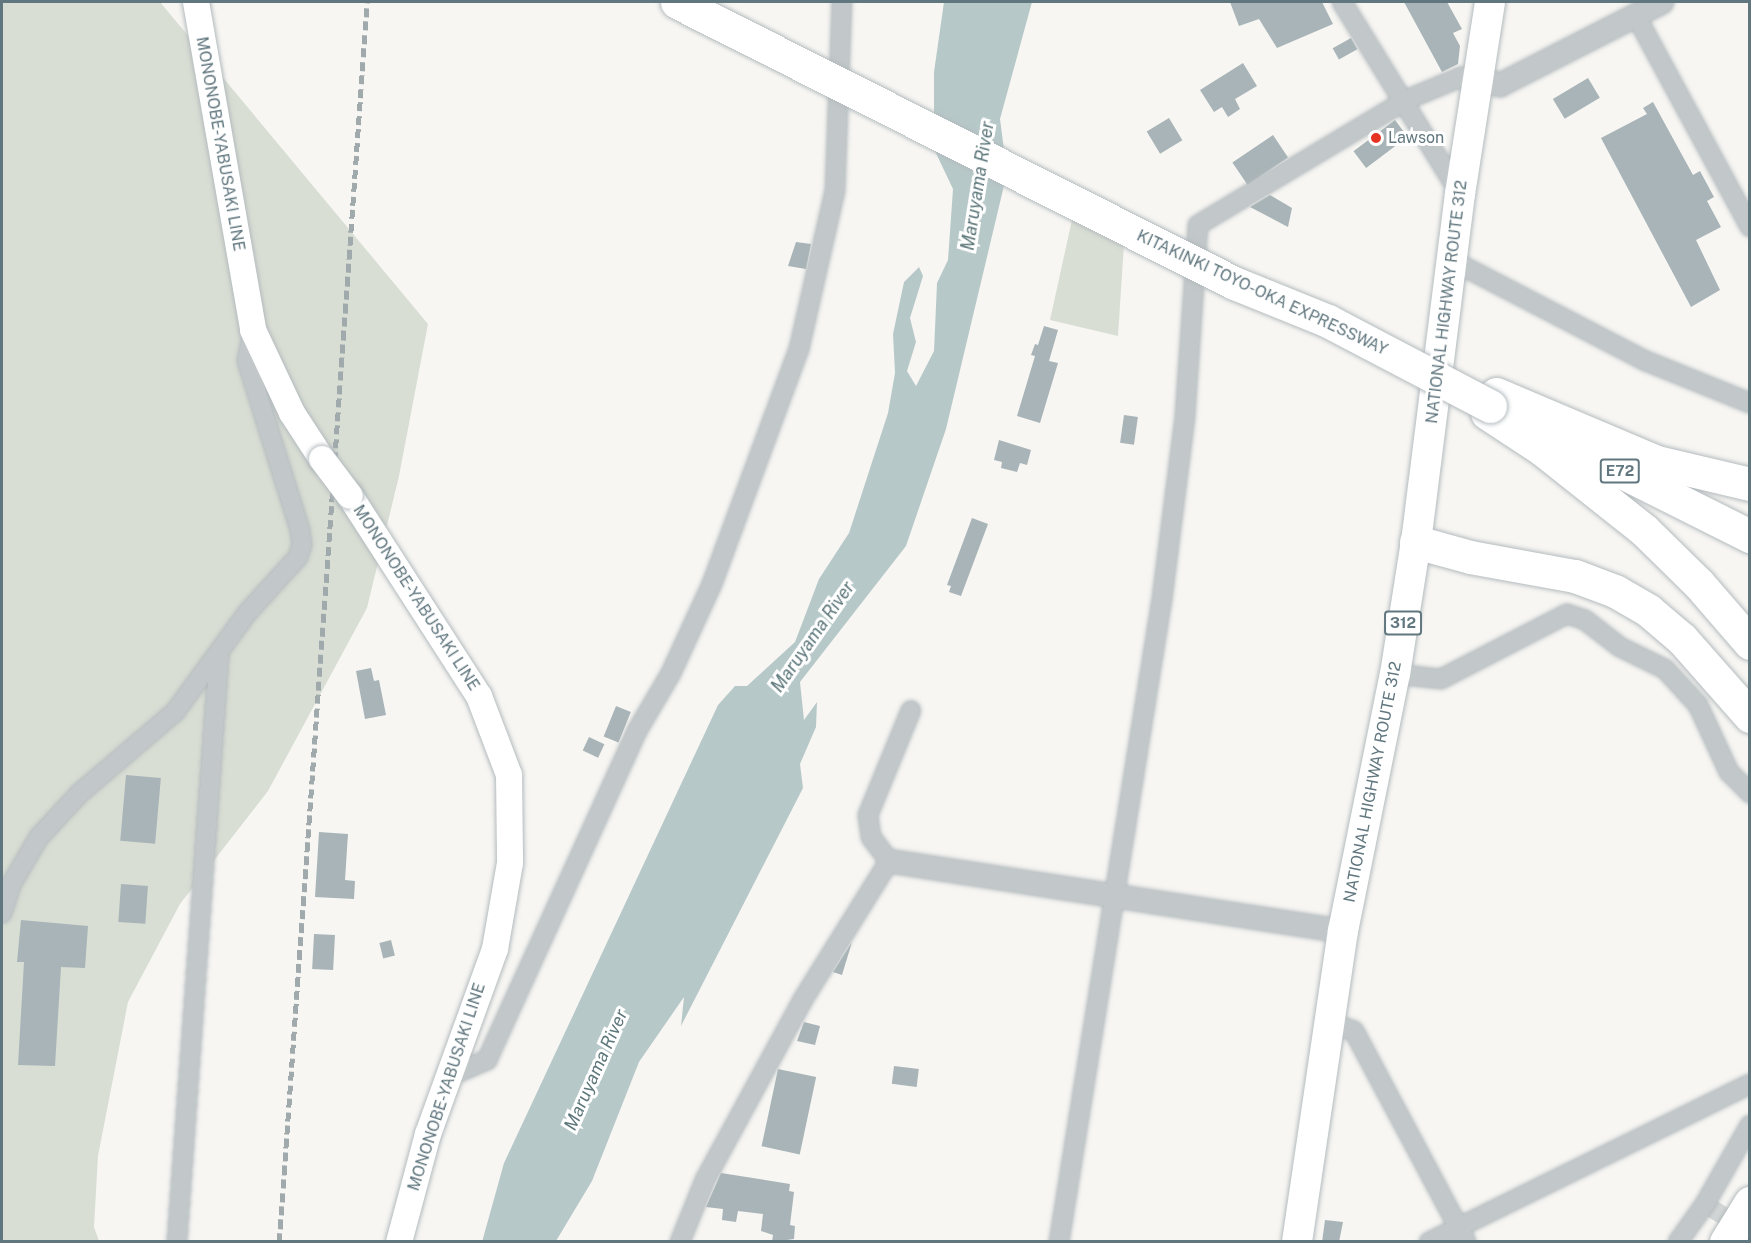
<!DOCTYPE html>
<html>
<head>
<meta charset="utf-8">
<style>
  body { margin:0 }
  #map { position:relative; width:1751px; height:1243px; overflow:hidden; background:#f7f6f3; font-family:"Public Sans",sans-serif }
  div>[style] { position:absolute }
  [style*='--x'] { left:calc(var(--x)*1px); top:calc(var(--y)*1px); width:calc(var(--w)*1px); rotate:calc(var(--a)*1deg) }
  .green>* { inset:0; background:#d9ded4 }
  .water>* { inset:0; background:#b7c8c9 }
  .building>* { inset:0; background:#a8b4b7; transform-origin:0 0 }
  .minor-tunnel>* { height:18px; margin-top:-9px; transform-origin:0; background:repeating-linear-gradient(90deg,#d2d6d6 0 18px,transparent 0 27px) }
  .roads { filter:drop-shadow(0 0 2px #b4bbbe) drop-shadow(0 0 2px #b4bbbe) }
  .minor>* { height:18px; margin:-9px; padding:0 9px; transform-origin:9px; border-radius:9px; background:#c2c7c9 }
  .tertiary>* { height:22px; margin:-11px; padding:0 11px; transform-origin:11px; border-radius:11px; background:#c2c7c9 }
  .secondary>* { height:26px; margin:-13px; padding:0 13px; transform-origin:13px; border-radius:13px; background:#fff }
  .trunk>* { height:30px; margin:-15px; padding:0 15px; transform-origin:15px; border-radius:15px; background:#fff }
  .motorway>* { height:33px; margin:-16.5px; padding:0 16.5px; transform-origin:16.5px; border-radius:16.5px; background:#fff }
  .rail>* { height:4.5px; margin-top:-2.25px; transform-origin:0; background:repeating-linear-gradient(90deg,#a0aaad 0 9px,transparent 0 13.5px) }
  .bridges { filter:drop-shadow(0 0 2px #b4bbbe) drop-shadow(0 0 2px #b4bbbe) }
  .secondary-bridge>* { height:26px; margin:-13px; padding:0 13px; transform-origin:13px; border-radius:13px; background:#fff }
  .motorway-bridge>* { height:33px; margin:-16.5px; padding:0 16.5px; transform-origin:16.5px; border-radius:16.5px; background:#fff }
  .dots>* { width:16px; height:16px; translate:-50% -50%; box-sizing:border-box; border:3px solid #fff; border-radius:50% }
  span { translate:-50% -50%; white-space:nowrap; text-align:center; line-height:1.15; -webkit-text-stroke:6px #fff; paint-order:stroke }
  .shield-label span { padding:2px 4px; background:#fff; border:2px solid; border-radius:4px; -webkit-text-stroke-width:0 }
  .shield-label { font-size:15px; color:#61777f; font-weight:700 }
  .poi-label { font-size:16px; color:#61777f }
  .left { translate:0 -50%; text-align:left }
  .street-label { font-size:16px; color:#61777f }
  .water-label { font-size:18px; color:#5c767a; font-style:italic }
  .frame { position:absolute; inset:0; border:3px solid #61777f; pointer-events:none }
</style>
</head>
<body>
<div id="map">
  <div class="green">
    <i style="clip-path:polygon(2px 2px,160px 2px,428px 324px,399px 476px,367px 608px,268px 791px,180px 904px,128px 1002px,98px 1156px,94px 1227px,99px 1241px,2px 1242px)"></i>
    <i style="clip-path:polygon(1075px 206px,1125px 229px,1118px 336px,1050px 320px)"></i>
  </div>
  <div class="water">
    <i style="clip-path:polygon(944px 2px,1032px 2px,1000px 119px,1007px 173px,946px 429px,906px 546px,800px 682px,804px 720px,817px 702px,816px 727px,800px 764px,803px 788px,681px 1026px,684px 997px,639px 1062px,592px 1181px,556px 1241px,482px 1242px,504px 1163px,718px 705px,735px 686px,747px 686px,795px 642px,819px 579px,849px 533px,888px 413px,895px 373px,893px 334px,904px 282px,919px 267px,923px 276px,910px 318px,916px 342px,907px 371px,916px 386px,934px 351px,937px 283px,948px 260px,953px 189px,934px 149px,934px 72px)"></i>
  </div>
  <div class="building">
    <i style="clip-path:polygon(1230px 2px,1322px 2px,1333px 24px,1277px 48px,1259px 19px,1239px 26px)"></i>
    <i style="clip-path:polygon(1404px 2px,1447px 2px,1462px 29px,1453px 33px,1460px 46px,1458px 64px,1442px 72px)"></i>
    <i style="left:1351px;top:38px;width:13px;height:21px;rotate:61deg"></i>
    <i style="clip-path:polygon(1243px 63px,1257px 86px,1235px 99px,1240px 109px,1228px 117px,1222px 107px,1214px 112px,1200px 90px)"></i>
    <i style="left:1588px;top:78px;width:23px;height:41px;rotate:59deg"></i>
    <i style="clip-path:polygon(1653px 102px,1693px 175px,1700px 171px,1714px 197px,1707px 201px,1721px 227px,1696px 240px,1720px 290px,1691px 307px,1601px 138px,1647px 114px,1643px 108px)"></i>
    <i style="left:1169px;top:118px;width:26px;height:26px;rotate:59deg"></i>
    <i style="left:1395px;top:120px;width:21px;height:52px;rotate:53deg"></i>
    <i style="left:1273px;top:135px;width:27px;height:49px;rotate:56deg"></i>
    <i style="clip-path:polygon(1270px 195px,1292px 208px,1288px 227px,1250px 207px)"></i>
    <i style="clip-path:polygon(796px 242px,811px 244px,806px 269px,788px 266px)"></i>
    <i style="clip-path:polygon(1044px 326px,1058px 330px,1049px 361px,1058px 363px,1040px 423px,1017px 416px,1035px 356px,1031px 355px,1035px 344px,1038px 345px)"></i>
    <i style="left:1124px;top:415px;width:14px;height:28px;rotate:8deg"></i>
    <i style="clip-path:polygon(999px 440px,1031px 450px,1027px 465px,1020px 463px,1017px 472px,1001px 468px,1002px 462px,994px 460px)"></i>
    <i style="clip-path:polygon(972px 518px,988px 524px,961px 596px,949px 592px,951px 586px,947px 585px)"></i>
    <i style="clip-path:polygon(371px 668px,374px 681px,379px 680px,386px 715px,365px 719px,356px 671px)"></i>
    <i style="left:616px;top:706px;width:16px;height:33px;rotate:22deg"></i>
    <i style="left:589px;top:737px;width:17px;height:15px;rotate:25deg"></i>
    <i style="left:126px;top:775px;width:35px;height:66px;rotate:5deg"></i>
    <i style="clip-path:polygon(319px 832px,348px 834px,345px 880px,355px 881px,354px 899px,315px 897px)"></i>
    <i style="left:121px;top:884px;width:27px;height:38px;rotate:4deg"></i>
    <i style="clip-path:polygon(21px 920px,88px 926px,85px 968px,61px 967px,55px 1066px,18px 1065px,24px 962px,17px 962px)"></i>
    <i style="left:314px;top:934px;width:21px;height:35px;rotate:3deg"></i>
    <i style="left:391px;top:940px;width:16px;height:12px;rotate:76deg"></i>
    <i style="clip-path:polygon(852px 942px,842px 975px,833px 972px)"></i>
    <i style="clip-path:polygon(804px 1022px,820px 1026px,815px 1045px,797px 1041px)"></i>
    <i style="left:894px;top:1066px;width:25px;height:18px;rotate:7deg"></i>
    <i style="left:778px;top:1069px;width:39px;height:79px;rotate:12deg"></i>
    <i style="clip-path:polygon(721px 1173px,790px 1184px,789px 1191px,794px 1192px,790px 1225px,795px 1226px,794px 1239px,772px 1242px,773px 1235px,761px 1231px,763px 1214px,738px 1211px,736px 1222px,722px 1220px,723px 1209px,706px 1207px)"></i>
    <i style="clip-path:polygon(1325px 1220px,1343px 1222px,1339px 1242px,1322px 1242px)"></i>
  </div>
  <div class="minor-tunnel">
    <i style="--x:1711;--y:1208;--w:38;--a:32"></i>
  </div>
  <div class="roads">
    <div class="minor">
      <i style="--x:1342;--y:2;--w:225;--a:58.4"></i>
      <i style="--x:1636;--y:16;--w:240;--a:61.6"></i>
      <i style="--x:1451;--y:260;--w:220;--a:27.4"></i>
      <i style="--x:1646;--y:361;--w:112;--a:22"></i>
      <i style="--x:1395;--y:674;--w:46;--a:6.2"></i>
      <i style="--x:1441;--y:679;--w:142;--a:-27.3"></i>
      <i style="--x:1567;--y:614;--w:19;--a:18"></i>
      <i style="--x:1585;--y:620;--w:44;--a:37.6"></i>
      <i style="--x:1620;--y:647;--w:50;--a:26.1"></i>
      <i style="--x:1665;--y:669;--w:49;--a:47.5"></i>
      <i style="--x:1698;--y:705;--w:74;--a:65.2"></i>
      <i style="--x:1729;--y:772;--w:30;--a:45"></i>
      <i style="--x:2;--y:913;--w:32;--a:-72"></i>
      <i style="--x:12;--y:883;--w:53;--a:-59.6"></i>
      <i style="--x:39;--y:837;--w:60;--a:-47"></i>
      <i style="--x:80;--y:793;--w:125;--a:-40.5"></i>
      <i style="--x:175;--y:712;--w:124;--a:-53.9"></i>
      <i style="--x:248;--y:612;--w:74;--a:-47.7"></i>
      <i style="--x:298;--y:557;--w:13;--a:-72"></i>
      <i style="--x:302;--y:545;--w:15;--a:-98"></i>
      <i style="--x:300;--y:530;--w:177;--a:-107.4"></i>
      <i style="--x:247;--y:361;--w:32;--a:-79"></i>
      <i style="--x:1331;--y:1023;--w:24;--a:19"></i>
      <i style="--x:1354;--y:1031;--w:239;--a:62"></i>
      <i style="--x:448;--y:1077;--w:43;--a:-23.6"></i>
      <i style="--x:487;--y:1060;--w:362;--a:-65.5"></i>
      <i style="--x:637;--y:731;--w:67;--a:-59.6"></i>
      <i style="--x:671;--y:673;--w:98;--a:-65.3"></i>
      <i style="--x:712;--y:584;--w:251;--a:-69.7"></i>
      <i style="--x:799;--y:349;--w:163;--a:-77.2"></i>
      <i style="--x:835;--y:190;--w:188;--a:-87.9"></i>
      <i style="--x:177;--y:1242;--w:589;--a:-85.91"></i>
      <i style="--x:680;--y:1242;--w:67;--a:-68"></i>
      <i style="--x:705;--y:1180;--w:204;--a:-61.5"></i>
      <i style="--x:802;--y:1001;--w:165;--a:-58.1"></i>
      <i style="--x:889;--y:861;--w:30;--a:-127"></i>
      <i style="--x:871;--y:837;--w:22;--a:-98"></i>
      <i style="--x:868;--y:815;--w:113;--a:-67.7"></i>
      <i style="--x:1059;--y:1242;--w:651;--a:-80.9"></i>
      <i style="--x:1162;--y:599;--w:184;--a:-82.8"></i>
      <i style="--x:1185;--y:416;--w:191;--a:-86.1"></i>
      <i style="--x:1198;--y:225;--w:243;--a:-31"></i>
      <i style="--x:1406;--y:100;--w:60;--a:-22.7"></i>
      <i style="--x:1461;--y:77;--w:16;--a:7"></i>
      <i style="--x:1429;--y:1242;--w:358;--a:-26.2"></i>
      <i style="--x:1678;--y:1242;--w:47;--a:-54.6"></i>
      <i style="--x:1705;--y:1204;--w:91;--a:-60.3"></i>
    </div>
    <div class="tertiary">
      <i style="--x:1477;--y:79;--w:24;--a:15"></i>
      <i style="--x:1500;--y:85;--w:182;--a:-27.1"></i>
      <i style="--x:889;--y:861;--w:459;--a:8.8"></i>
    </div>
    <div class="secondary">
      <i style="--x:196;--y:2;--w:333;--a:80.1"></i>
      <i style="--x:253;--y:330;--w:92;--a:64.8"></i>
      <i style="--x:292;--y:413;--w:55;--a:56.9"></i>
      <i style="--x:350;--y:496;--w:238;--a:57.2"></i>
      <i style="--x:479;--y:696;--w:85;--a:69.2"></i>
      <i style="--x:509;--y:775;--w:88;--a:89.3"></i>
      <i style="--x:510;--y:863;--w:87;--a:99.9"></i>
      <i style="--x:495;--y:949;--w:197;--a:109.9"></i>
      <i style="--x:428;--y:1134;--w:112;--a:105"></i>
    </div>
    <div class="trunk">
      <i style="--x:1297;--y:1242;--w:314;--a:-81.6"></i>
      <i style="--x:1343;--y:931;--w:262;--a:-78.6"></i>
      <i style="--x:1395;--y:674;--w:134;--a:-81"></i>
      <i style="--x:1416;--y:542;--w:351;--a:-82.8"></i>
      <i style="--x:1460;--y:194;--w:194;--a:-81.1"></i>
    </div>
    <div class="motorway">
      <i style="--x:1496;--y:394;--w:175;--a:22.9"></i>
      <i style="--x:1657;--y:462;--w:96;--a:13.3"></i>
      <i style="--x:1487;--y:413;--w:66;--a:33.2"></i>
      <i style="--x:1542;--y:449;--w:130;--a:38.5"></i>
      <i style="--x:1644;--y:530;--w:77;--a:44.5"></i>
      <i style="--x:1699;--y:584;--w:78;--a:49.2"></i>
      <i style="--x:1548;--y:435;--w:226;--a:26.6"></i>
      <i style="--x:1416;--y:542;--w:56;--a:15.5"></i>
      <i style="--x:1470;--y:557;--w:107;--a:10.3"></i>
      <i style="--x:1575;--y:576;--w:43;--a:20.6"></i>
      <i style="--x:1615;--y:591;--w:39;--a:30"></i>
      <i style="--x:1649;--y:611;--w:43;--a:40.3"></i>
      <i style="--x:1682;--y:639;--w:103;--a:48.6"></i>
      <i style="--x:1726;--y:1242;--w:46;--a:-58.4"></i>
    </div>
  </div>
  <div class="rail">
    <i style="--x:279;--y:1242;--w:1243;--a:-85.94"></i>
  </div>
  <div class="bridges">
    <div class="secondary-bridge">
      <i style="--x:322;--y:459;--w:46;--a:52.9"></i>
    </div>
    <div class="motorway-bridge">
      <i style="--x:677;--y:2;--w:624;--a:26.77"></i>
      <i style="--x:1234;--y:283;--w:101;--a:22"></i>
      <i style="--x:1328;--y:321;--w:183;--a:27.7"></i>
    </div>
  </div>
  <div class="dots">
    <i style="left:1376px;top:138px;background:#e63424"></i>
  </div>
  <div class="shield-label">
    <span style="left:1620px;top:471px">E72</span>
    <span style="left:1403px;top:623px">312</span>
  </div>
  <div class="poi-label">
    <span class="left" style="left:1388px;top:138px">Lawson</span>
  </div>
  <div class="street-label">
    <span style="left:220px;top:144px;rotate:80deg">MONONOBE-YABUSAKI LINE</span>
    <span style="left:1262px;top:293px;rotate:25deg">KITAKINKI TOYO-OKA EXPRESSWAY</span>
    <span style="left:1447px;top:302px;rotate:-83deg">NATIONAL HIGHWAY ROUTE 312</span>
    <span style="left:416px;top:598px;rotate:57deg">MONONOBE-YABUSAKI LINE</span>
    <span style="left:1373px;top:782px;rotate:-79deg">NATIONAL HIGHWAY ROUTE 312</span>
    <span style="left:447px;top:1087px;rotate:-72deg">MONONOBE-YABUSAKI LINE</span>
  </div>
  <div class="water-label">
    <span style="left:978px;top:186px;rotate:-81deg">Maruyama River</span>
    <span style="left:813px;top:637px;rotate:-55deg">Maruyama River</span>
    <span style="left:596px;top:1070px;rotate:-66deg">Maruyama River</span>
  </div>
  <div class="frame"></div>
</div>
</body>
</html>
